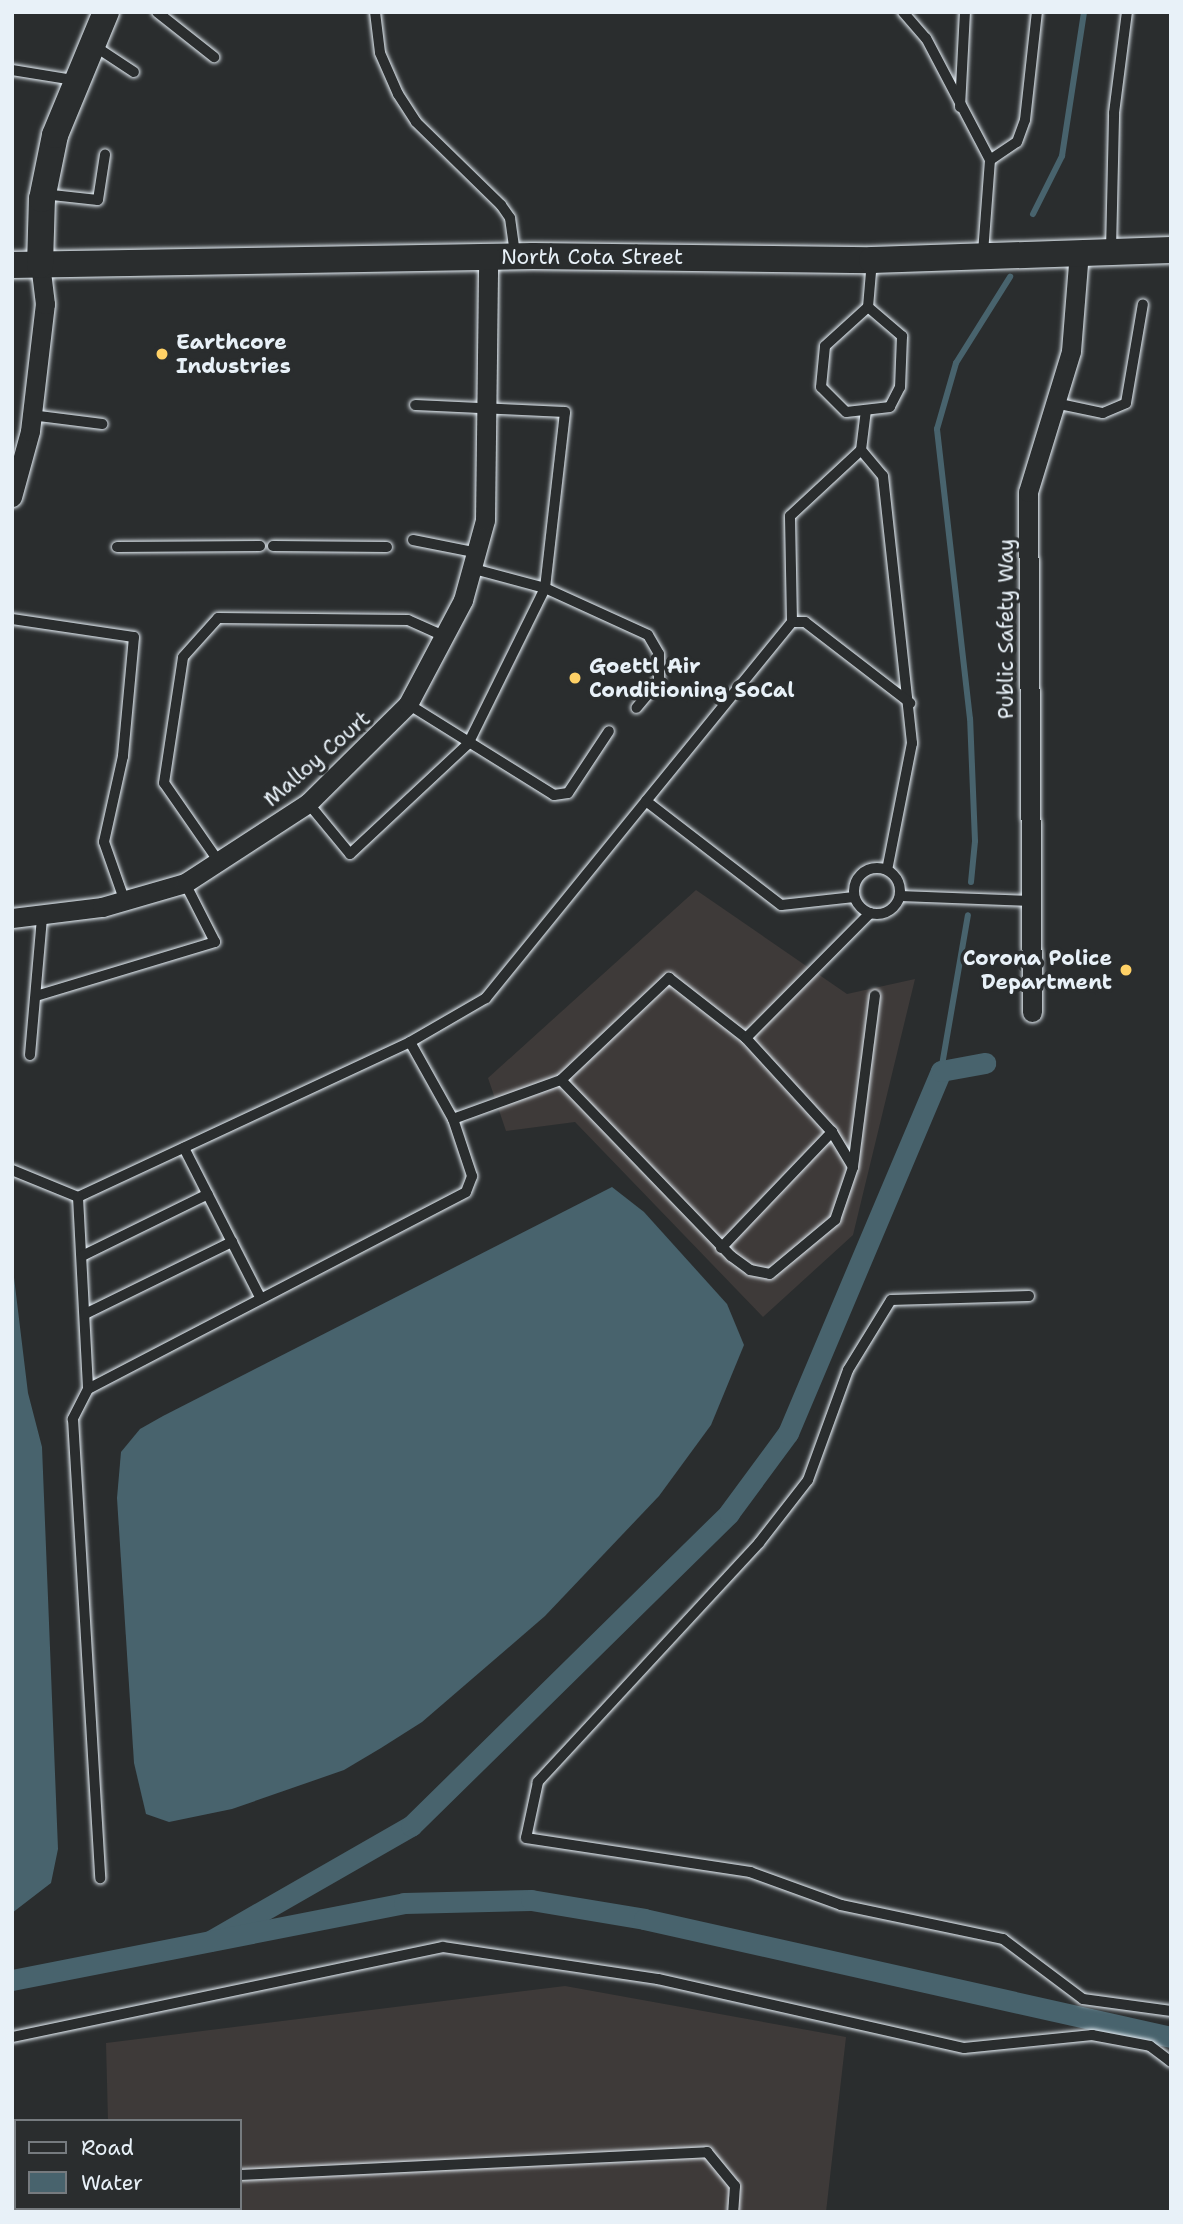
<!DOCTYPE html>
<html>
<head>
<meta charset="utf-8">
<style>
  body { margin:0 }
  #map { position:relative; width:1183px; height:2224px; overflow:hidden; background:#2a2d2e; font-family:"Shantell Sans",sans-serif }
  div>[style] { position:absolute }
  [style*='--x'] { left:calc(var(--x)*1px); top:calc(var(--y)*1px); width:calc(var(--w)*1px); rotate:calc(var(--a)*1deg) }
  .built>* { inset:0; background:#3e3a39 }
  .water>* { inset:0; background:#48636d }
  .stream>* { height:6px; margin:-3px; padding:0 3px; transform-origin:3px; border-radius:3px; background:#48636d }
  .canal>* { height:21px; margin:-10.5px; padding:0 10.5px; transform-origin:10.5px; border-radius:10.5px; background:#48636d }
  .roads { filter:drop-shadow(0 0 2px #e8f1f8) drop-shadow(0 0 2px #e8f1f8) }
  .lane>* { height:10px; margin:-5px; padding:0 5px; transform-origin:5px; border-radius:5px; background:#2a2d2e }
  .lane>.ring { margin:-5px; padding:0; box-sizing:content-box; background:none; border:10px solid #2a2d2e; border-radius:50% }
  .street>* { height:19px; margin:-9.5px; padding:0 9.5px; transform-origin:9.5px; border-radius:9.5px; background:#2a2d2e }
  .secondary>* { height:26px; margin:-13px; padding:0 13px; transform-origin:13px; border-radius:13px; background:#2a2d2e }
  .dots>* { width:19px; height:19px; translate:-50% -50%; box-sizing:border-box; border:4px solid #2a2d2e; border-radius:50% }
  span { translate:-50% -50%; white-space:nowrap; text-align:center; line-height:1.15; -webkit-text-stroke:7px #2a2d2e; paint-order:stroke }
  .street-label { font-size:21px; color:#e8f1f8 }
  .poi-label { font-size:21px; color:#e8f1f8; font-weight:700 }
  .left { translate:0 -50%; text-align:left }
  .right { translate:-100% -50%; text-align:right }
  .frame { position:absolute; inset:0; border:14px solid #e8f1f8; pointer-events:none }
  .legend { position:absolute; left:14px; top:2119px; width:228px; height:91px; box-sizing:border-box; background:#2a2d2e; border:2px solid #767b7f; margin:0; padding:9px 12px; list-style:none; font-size:21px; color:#e8f1f8 }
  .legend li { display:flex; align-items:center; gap:14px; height:35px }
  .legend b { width:35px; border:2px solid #767b7f }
</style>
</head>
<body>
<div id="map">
  <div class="built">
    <i style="clip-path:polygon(696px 890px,847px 994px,915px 979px,853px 1235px,763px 1317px,575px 1122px,506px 1131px,488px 1078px)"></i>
    <i style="clip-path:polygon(565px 1986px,846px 2037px,826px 2212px,109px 2212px,240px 2208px,240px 2121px,108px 2121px,106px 2043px)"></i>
  </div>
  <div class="water">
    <i style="clip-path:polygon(612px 1187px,644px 1212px,727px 1304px,744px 1345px,711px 1425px,659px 1496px,545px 1616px,422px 1722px,381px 1748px,344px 1770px,232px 1809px,169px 1822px,146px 1814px,134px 1763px,117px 1498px,121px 1452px,140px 1429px,163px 1416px)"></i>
    <i style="clip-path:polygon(12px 1261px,28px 1393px,42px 1447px,58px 1849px,51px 1883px,12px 1913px)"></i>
  </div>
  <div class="stream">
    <i style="--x:1033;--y:214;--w:65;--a:-63.4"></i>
    <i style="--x:1062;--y:156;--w:146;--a:-81.3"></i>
    <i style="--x:971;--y:882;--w:41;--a:-84.4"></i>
    <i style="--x:975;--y:841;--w:122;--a:-92.3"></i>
    <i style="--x:970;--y:719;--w:292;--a:-96.5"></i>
    <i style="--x:937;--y:429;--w:69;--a:-73.9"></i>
    <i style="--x:956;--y:363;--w:102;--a:-57.9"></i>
    <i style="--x:941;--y:1071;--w:158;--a:-80.2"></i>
  </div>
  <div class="canal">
    <i style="--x:210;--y:1941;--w:232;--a:-29.8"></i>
    <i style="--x:411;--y:1826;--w:446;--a:-44.5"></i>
    <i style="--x:729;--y:1513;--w:99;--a:-53.6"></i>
    <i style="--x:788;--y:1433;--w:393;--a:-67.1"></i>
    <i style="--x:941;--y:1071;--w:45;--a:-10.3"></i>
    <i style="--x:12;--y:1980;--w:399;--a:-11.1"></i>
    <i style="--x:404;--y:1903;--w:127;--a:-1.4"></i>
    <i style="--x:531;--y:1900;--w:115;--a:9.5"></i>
    <i style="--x:644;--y:1919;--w:540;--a:12.62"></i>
  </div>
  <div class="roads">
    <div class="lane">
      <i style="--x:157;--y:12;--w:73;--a:38.3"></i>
      <i style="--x:375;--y:12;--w:41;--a:83"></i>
      <i style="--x:380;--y:53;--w:45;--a:66.3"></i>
      <i style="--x:398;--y:94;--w:33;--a:57"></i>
      <i style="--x:416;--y:122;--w:119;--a:44.3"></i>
      <i style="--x:501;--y:205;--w:16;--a:55"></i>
      <i style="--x:510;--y:218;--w:36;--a:82"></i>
      <i style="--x:903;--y:12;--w:35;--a:49"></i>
      <i style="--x:926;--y:38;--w:138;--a:62.3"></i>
      <i style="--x:990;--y:160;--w:93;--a:94.3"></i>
      <i style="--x:93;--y:45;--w:49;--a:33.4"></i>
      <i style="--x:12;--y:70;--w:63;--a:9.2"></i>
      <i style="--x:960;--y:107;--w:95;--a:-87"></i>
      <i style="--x:990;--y:160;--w:32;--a:-34"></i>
      <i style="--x:1017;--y:142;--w:23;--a:-70"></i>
      <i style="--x:1025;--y:120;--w:109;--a:-83.7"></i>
      <i style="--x:43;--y:194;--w:55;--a:6.2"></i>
      <i style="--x:98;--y:200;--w:46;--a:-81.2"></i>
      <i style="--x:1111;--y:250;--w:137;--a:-88.7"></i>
      <i style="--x:1114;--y:113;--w:102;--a:-82.7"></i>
      <i style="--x:868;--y:307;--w:45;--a:40.5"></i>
      <i style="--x:902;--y:336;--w:51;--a:92.2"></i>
      <i style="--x:900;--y:387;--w:22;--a:117"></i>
      <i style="--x:890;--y:407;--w:44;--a:173.5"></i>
      <i style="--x:846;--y:412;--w:35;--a:-135"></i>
      <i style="--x:821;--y:387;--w:41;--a:-84.4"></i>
      <i style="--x:825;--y:346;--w:58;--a:-42.2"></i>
      <i style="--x:868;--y:307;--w:47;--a:-85.1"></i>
      <i style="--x:1055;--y:403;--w:49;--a:11.8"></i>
      <i style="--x:1103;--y:413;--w:25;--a:-23"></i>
      <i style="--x:1126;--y:403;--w:100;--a:-80.3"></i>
      <i style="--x:866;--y:410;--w:40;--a:97.1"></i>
      <i style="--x:861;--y:450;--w:34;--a:50"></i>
      <i style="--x:883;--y:476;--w:269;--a:83.8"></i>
      <i style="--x:912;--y:743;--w:129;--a:101.1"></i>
      <i style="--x:31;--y:415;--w:72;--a:7.2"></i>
      <i style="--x:413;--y:540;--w:66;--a:11.3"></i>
      <i style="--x:273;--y:546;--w:114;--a:0.5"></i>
      <i style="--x:117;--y:547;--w:143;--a:-0.4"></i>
      <i style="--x:474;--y:569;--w:73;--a:15"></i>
      <i style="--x:545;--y:588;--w:113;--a:24.5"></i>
      <i style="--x:648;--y:635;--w:22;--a:60"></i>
      <i style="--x:659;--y:654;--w:27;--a:90"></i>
      <i style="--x:659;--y:681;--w:35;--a:130"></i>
      <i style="--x:12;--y:619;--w:123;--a:8.4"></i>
      <i style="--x:134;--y:637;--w:120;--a:95.3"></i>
      <i style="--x:123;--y:756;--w:88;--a:102.5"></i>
      <i style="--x:104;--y:842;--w:64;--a:70.7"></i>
      <i style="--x:792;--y:622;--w:13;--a:0"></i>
      <i style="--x:805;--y:622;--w:133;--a:37.6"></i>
      <i style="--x:408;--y:704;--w:172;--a:31.9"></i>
      <i style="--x:554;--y:795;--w:14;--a:-8"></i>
      <i style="--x:568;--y:793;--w:74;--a:-56.5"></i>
      <i style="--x:646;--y:801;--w:254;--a:129.1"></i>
      <i style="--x:486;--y:998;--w:88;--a:149.9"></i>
      <i style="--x:410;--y:1042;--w:88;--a:60.8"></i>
      <i style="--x:453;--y:1119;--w:115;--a:-19.9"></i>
      <i style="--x:561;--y:1080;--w:149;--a:-43.4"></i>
      <i style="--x:669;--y:978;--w:98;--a:37.9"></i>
      <i style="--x:746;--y:1038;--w:176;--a:-45.2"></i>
      <i style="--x:308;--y:803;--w:66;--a:50.5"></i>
      <i style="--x:350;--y:854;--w:161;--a:-43"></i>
      <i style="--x:468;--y:744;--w:174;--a:-63.7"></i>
      <i style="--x:545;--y:588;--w:177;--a:-83.5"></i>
      <i style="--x:565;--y:412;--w:150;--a:-177.3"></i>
      <i style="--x:219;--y:862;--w:96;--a:-124.8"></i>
      <i style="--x:164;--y:783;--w:127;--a:-81.4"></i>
      <i style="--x:183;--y:657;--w:52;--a:-48.1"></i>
      <i style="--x:218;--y:618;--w:190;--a:0.6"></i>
      <i style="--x:408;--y:620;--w:42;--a:24.1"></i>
      <i class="ring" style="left:854px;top:868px;width:36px;height:36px"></i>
      <i style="--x:900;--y:896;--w:131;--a:2.2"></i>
      <i style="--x:854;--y:897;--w:73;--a:173.7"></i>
      <i style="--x:781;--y:905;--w:170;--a:-142.4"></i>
      <i style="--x:646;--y:801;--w:231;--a:-50.8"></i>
      <i style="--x:792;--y:622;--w:106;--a:-91.1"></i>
      <i style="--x:790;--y:516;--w:97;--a:-42.9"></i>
      <i style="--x:36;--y:996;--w:187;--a:-16.8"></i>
      <i style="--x:215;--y:942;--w:66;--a:-117"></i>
      <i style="--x:30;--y:1055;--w:139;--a:-85"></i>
      <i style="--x:561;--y:1080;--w:245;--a:46"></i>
      <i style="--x:731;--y:1256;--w:24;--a:36"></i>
      <i style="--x:750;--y:1270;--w:20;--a:11"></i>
      <i style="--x:770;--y:1274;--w:85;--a:-39.7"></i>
      <i style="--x:835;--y:1220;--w:56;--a:-71.2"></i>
      <i style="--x:853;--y:1167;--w:41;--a:-121"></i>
      <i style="--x:832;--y:1132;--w:127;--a:-132.5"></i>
      <i style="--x:184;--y:1148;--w:169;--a:63"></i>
      <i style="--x:853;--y:1167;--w:173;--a:-82.7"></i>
      <i style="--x:12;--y:1170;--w:71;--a:22.2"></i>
      <i style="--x:78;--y:1197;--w:366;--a:-25"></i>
      <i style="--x:78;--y:1197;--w:192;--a:87"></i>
      <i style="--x:88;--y:1389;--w:426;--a:-27.5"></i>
      <i style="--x:466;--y:1192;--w:17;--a:-69"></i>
      <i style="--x:472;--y:1176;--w:60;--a:-108.4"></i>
      <i style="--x:721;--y:1248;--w:161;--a:-46.3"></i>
      <i style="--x:82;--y:1256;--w:140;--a:-26.2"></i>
      <i style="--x:1029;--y:1296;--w:138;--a:178.3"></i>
      <i style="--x:891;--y:1300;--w:82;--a:121.6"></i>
      <i style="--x:848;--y:1370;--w:117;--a:110"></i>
      <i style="--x:808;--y:1480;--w:80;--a:127.9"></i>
      <i style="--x:759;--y:1543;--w:326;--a:132.8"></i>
      <i style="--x:538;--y:1782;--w:57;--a:102.1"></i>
      <i style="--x:526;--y:1838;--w:227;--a:8.6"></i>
      <i style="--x:750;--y:1872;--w:97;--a:19.9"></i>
      <i style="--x:841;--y:1905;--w:166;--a:11.9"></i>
      <i style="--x:1003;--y:1939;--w:100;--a:36.9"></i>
      <i style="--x:1083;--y:1999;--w:89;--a:7.8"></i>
      <i style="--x:85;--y:1314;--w:164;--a:-26.1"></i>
      <i style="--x:88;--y:1389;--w:34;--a:117"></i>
      <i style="--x:73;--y:1419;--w:460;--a:86.6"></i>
      <i style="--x:12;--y:2037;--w:440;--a:-11.8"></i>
      <i style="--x:443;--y:1947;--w:217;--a:8.5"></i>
      <i style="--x:658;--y:1979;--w:314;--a:12.7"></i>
      <i style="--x:964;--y:2048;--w:129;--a:-5.8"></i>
      <i style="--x:1092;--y:2035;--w:59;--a:10.7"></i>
      <i style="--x:1150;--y:2046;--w:26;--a:37"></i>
      <i style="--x:240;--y:2175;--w:468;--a:-2.8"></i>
      <i style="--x:707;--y:2152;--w:44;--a:50.5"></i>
      <i style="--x:735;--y:2186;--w:26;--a:94"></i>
      <i style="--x:160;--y:2208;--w:4;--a:90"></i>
    </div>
    <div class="street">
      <i style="--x:12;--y:497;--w:68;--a:-74.7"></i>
      <i style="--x:30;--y:431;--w:128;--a:-83.3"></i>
      <i style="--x:45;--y:304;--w:39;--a:-97"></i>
      <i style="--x:12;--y:918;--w:91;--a:-7"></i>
      <i style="--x:102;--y:907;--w:86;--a:-16.1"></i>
      <i style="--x:185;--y:883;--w:147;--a:-33"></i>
      <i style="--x:308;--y:803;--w:141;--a:-44.7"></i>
      <i style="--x:408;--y:704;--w:118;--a:-62.1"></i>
      <i style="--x:463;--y:600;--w:83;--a:-74.6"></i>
      <i style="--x:485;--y:520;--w:263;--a:-89.3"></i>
      <i style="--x:1032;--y:1012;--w:520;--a:-90.44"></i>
      <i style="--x:1028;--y:492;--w:147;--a:-73"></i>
      <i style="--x:1071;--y:351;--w:100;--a:-85.4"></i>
      <i style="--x:96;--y:2212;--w:4;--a:-90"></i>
    </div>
    <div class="secondary">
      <i style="--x:12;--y:265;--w:521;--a:-0.99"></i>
      <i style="--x:533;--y:256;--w:339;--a:0.7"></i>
      <i style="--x:872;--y:260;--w:299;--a:-1.9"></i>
      <i style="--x:40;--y:265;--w:66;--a:-88.3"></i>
      <i style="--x:42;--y:199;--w:65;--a:-78.5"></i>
      <i style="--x:55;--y:135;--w:133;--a:-67.5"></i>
    </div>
  </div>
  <div class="dots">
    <i style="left:162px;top:354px;background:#ffd166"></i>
    <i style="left:575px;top:678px;background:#ffd166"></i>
    <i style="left:1126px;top:970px;background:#ffd166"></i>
  </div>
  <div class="street-label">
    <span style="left:592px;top:257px">North Cota Street</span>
    <span style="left:1006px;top:629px;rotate:-90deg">Public Safety Way</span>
    <span style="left:317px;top:759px;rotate:-41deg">Malloy Court</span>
  </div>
  <div class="poi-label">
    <span class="left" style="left:176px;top:354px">Earthcore<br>Industries</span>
    <span class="left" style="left:589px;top:678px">Goettl Air<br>Conditioning SoCal</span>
    <span class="right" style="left:1112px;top:970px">Corona Police<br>Department</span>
  </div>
  <div class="frame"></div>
  <ul class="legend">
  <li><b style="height:9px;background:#2a2d2e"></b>Road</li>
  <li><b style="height:19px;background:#48636d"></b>Water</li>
  </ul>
</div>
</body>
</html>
